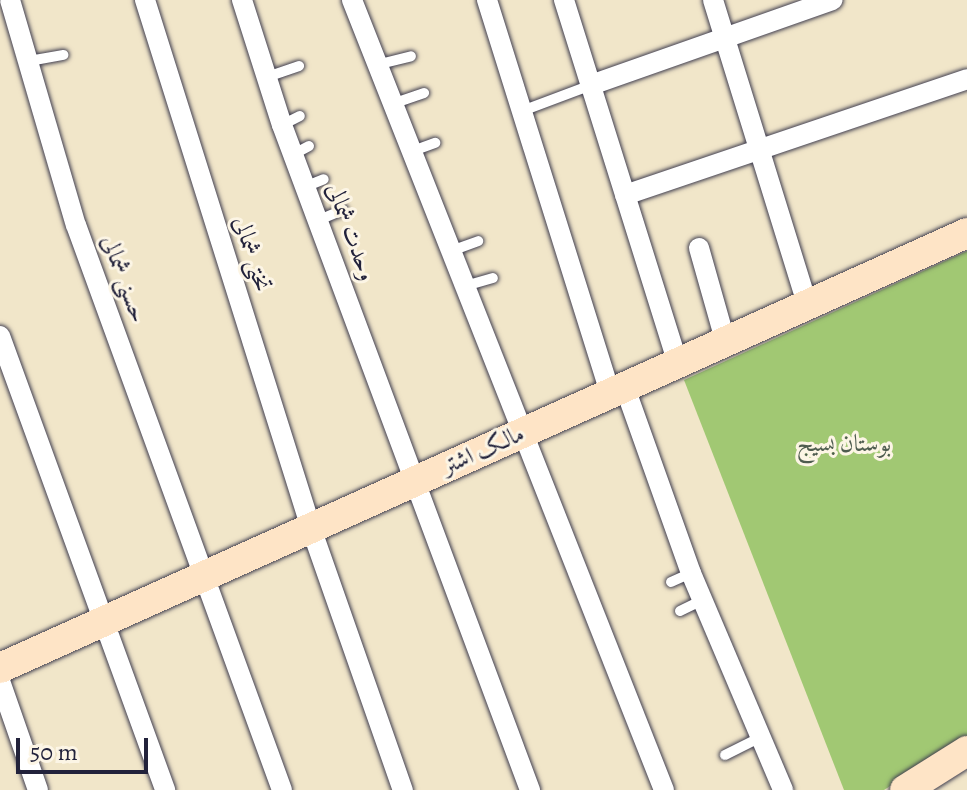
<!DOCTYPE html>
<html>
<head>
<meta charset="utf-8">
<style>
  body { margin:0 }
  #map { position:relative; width:967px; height:790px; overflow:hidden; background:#f1e6c9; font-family:Alegreya,Amiri,serif }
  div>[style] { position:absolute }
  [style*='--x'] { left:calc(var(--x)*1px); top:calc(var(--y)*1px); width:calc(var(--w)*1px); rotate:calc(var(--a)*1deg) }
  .green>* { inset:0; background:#a1c873 }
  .roads { filter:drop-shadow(0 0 2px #413f50) drop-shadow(0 0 2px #413f50) }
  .lane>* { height:10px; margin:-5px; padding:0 5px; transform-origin:5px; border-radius:5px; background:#fff }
  .street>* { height:20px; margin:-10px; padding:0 10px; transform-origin:10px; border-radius:10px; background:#fff }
  .secondary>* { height:30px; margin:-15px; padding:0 15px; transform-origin:15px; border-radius:15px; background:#fee4c6 }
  span { translate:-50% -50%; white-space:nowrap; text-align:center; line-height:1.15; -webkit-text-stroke:6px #fcf5e5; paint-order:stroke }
  .street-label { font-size:24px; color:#22223b }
  .park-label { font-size:24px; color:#4e5c4f }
  .scale { position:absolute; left:16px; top:738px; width:132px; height:36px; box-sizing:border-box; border:4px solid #22223b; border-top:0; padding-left:10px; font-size:24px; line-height:28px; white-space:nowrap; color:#22223b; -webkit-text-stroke:6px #fcf5e5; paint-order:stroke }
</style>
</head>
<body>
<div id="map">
  <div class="green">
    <i style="clip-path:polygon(967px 251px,967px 738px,884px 790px,844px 790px,684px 380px)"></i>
  </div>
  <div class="roads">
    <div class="lane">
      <i style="--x:29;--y:61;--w:35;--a:-10"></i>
      <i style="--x:376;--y:65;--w:36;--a:-14"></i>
      <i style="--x:267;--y:77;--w:34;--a:-19"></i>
      <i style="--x:392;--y:104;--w:34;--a:-19"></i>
      <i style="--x:522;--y:111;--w:74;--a:-20.6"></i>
      <i style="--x:282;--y:125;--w:20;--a:-27"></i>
      <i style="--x:410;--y:152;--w:27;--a:-20"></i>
      <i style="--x:294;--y:154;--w:17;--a:-28"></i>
      <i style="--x:307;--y:186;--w:18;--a:-22"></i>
      <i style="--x:319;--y:220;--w:26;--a:-23"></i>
      <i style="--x:451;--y:251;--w:29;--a:-20"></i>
      <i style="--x:465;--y:286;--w:29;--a:-16"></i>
      <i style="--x:671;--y:582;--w:22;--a:-24"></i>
      <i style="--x:680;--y:611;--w:25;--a:-26"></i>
      <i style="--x:725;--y:755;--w:40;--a:-26.6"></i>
    </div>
    <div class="street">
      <i style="--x:10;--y:0;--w:234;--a:73.7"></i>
      <i style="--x:76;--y:225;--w:601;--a:69.97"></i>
      <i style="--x:145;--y:0;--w:550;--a:72.55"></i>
      <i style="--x:310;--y:525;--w:281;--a:70.7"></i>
      <i style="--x:242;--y:0;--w:131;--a:72.3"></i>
      <i style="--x:282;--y:125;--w:710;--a:69.55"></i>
      <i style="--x:352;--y:0;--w:849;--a:68.45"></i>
      <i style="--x:487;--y:0;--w:411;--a:72.6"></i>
      <i style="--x:564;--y:0;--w:378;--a:72.6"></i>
      <i style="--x:713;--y:0;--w:317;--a:72.8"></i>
      <i style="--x:591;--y:85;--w:256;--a:-19.4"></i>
      <i style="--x:625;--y:195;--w:361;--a:-18.7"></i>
      <i style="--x:699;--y:248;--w:96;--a:74.2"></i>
      <i style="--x:0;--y:336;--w:483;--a:70"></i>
      <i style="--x:624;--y:385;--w:200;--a:70.4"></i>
      <i style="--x:691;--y:573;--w:236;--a:67"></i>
      <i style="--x:0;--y:681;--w:115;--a:70.8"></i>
    </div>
    <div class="secondary">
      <i style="--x:0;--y:668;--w:1060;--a:-24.22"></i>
      <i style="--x:905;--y:790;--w:73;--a:-32.2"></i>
    </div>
  </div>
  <div class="street-label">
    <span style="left:351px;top:232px;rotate:70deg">وحدت شمالی</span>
    <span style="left:252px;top:254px;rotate:73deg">تختی شمالی</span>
    <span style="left:124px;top:279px;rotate:70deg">حسنی شمالی</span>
    <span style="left:483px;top:450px;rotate:-24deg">مالک اشتر</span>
  </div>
  <div class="park-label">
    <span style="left:844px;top:444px">بوستان بسیج</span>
  </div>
  <div class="scale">50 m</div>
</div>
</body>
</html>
